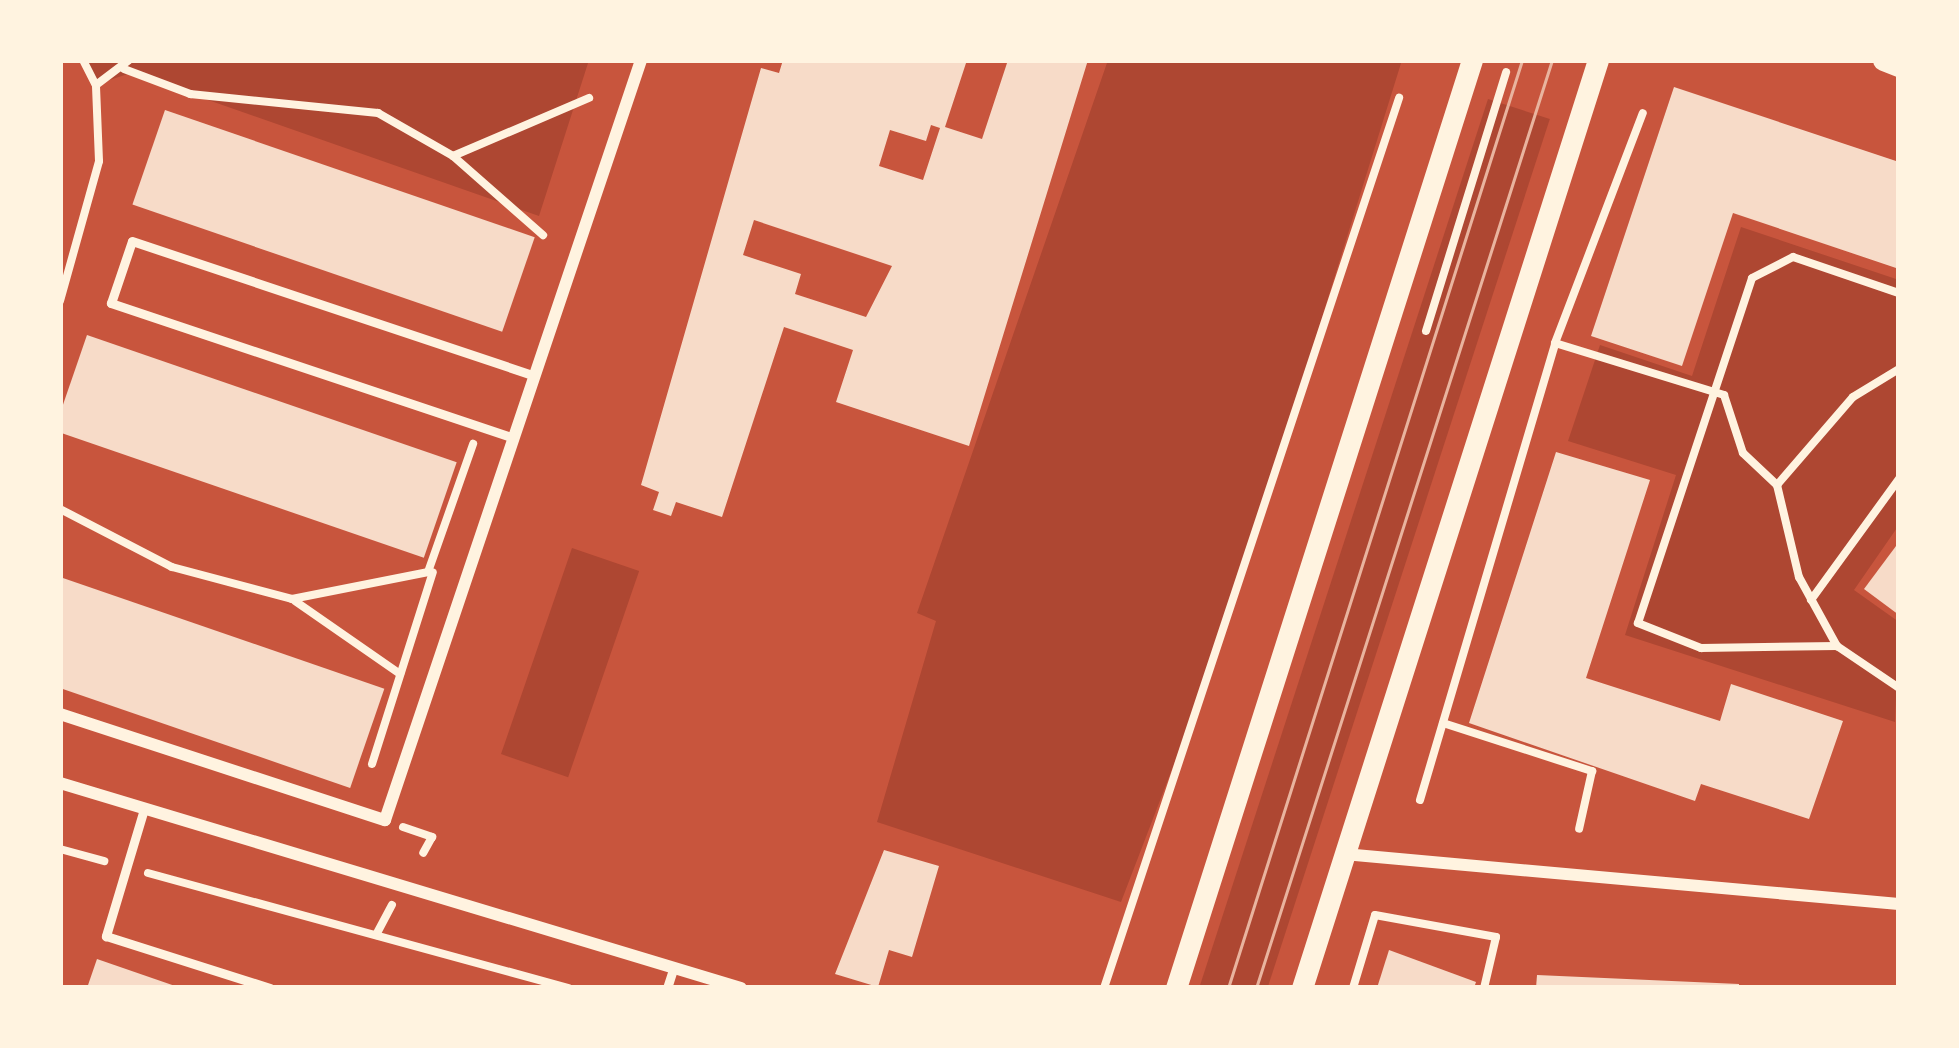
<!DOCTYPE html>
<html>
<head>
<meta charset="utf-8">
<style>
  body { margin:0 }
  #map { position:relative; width:1959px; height:1048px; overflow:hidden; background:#c8553d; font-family:"Nunito Sans",sans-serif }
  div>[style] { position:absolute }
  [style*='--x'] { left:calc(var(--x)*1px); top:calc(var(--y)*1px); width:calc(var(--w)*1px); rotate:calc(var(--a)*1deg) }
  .green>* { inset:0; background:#ae4732; transform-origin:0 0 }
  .building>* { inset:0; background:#f7dbc8; transform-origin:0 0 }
  .path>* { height:8px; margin:-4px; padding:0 4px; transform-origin:4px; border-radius:4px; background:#fff3e0 }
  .service>* { height:9px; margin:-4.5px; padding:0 4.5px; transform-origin:4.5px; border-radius:4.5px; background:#fff3e0 }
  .minor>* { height:12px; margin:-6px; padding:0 6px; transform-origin:6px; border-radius:6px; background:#fff3e0 }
  .tertiary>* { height:21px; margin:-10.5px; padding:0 10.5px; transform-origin:10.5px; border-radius:10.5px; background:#fff3e0 }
  .tram>* { height:3px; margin:-1.5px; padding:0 1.5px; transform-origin:1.5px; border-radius:1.5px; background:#e9b49f }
  span { translate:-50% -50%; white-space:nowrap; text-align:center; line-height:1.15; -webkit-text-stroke:10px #fff3e0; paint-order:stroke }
  .frame { position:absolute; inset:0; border:63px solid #fff3e0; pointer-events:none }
</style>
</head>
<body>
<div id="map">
  <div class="green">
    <i style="clip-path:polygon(81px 60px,589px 60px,539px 216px,131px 73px,94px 85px)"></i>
    <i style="clip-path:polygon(1108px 60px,1402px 60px,1222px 639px,1121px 902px,877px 822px,936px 621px,917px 613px)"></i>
    <i style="left:1488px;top:99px;width:65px;height:934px;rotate:18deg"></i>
    <i style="clip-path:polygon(1741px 227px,1899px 280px,1899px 525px,1854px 590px,1899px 622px,1895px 722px,1625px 635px,1676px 475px,1568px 441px,1600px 345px,1692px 376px)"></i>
    <i style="left:572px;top:548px;width:71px;height:218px;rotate:19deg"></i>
  </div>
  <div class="building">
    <i style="clip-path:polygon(evenodd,783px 60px,967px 60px,945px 127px,982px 139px,1008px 60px,1088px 60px,969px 446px,836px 402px,853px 350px,784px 327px,722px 517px,676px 502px,671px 516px,653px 510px,659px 492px,641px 485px,761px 68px,779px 73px,783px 60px,931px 125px,940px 128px,923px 180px,879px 166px,890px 130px,926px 141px,931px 125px,783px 60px,754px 220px,892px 266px,866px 317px,795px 294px,801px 274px,743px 255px,754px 220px)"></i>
    <i style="clip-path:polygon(1674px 87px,1899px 162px,1899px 269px,1733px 213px,1682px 366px,1591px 336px)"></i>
    <i style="left:165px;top:110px;width:391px;height:100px;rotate:19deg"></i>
    <i style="left:87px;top:335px;width:391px;height:101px;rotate:19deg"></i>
    <i style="clip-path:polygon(1556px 452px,1650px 480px,1586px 678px,1720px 721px,1731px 684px,1843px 721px,1809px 819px,1701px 784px,1695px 801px,1469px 723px)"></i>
    <i style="clip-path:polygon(1899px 542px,1899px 615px,1864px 589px)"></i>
    <i style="left:60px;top:577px;width:343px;height:105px;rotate:19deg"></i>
    <i style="clip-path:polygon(884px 850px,939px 866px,912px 957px,889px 950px,878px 987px,835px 974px)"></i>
    <i style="clip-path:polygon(1389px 950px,1476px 982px,1474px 988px,1377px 988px)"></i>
    <i style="clip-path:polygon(97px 959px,178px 987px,178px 988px,87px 988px)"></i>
    <i style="clip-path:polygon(1537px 975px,1739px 984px,1739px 988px,1536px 988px)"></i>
  </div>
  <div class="path">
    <i style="--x:83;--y:60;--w:28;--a:63"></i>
    <i style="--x:124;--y:69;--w:71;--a:20.7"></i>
    <i style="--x:190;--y:94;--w:189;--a:5.8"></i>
    <i style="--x:378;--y:113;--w:86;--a:29.8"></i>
    <i style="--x:453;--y:156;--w:120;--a:41.3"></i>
    <i style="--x:453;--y:156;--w:148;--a:-23.1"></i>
    <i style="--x:60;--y:301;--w:145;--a:-74.4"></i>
    <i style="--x:99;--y:161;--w:76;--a:-92.3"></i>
    <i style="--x:96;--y:85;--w:41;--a:-37.1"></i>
    <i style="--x:1426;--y:331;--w:271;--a:-72.8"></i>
    <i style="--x:1555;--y:343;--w:177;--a:17.1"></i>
    <i style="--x:1724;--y:395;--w:61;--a:71.9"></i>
    <i style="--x:1743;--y:453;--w:47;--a:43.3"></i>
    <i style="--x:1777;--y:485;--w:95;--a:76.6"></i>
    <i style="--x:1799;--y:577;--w:79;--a:61.2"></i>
    <i style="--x:1837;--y:646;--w:75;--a:34.1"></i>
    <i style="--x:1777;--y:485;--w:116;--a:-49.2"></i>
    <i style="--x:1853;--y:397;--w:54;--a:-31.3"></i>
    <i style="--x:60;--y:509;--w:126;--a:27.4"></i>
    <i style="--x:172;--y:567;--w:124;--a:14.9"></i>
    <i style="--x:292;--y:599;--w:139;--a:-11.2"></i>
    <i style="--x:428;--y:572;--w:136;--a:-70.6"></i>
    <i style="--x:1811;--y:600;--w:150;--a:-54"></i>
    <i style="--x:295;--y:601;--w:128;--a:34.8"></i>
    <i style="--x:1837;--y:646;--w:136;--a:179.2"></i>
    <i style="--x:1701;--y:648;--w:68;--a:-158.4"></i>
    <i style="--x:1638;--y:623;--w:363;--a:-71.7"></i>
    <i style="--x:1752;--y:278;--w:46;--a:-27.1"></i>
    <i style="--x:1793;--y:257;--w:112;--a:18.8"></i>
    <i style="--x:1443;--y:723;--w:157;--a:17.9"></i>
    <i style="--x:1592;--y:771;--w:59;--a:102.6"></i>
    <i style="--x:372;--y:764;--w:201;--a:-72.4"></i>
    <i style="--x:1420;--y:800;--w:477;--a:-73.5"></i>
    <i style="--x:1555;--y:343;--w:246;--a:-69.1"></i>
    <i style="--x:403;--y:827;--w:31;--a:19"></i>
    <i style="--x:432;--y:837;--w:18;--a:119"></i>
    <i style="--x:60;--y:849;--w:46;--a:15.3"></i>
    <i style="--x:148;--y:873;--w:436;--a:15.3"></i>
    <i style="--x:376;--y:935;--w:34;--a:-62"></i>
    <i style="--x:1104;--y:988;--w:938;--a:-71.66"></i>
    <i style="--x:1353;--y:988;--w:76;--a:-73.2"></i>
    <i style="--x:1375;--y:915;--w:123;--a:10.3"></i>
    <i style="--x:1496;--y:937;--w:52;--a:103.2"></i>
  </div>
  <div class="service">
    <i style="--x:511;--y:437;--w:422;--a:-161.5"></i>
    <i style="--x:111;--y:303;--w:65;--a:-71.3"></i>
    <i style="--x:132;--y:241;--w:422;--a:18.5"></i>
    <i style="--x:144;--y:809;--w:133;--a:106.7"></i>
    <i style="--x:106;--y:936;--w:172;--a:17.6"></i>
    <i style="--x:667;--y:988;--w:20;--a:-72"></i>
  </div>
  <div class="minor">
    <i style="--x:60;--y:714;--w:342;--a:18.1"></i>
    <i style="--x:385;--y:820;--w:802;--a:-71.38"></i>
    <i style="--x:60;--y:783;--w:711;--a:16.75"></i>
    <i style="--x:1344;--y:854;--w:557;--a:5.15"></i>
  </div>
  <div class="tertiary">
    <i style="--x:1883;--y:60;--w:17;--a:21"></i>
    <i style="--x:1176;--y:988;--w:974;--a:-72.31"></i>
    <i style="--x:1302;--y:988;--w:974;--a:-72.31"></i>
  </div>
  <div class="tram">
    <i style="--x:1228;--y:988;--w:973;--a:-72.42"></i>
    <i style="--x:1256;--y:988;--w:974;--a:-72.31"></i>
  </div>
  <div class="frame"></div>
</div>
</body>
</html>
